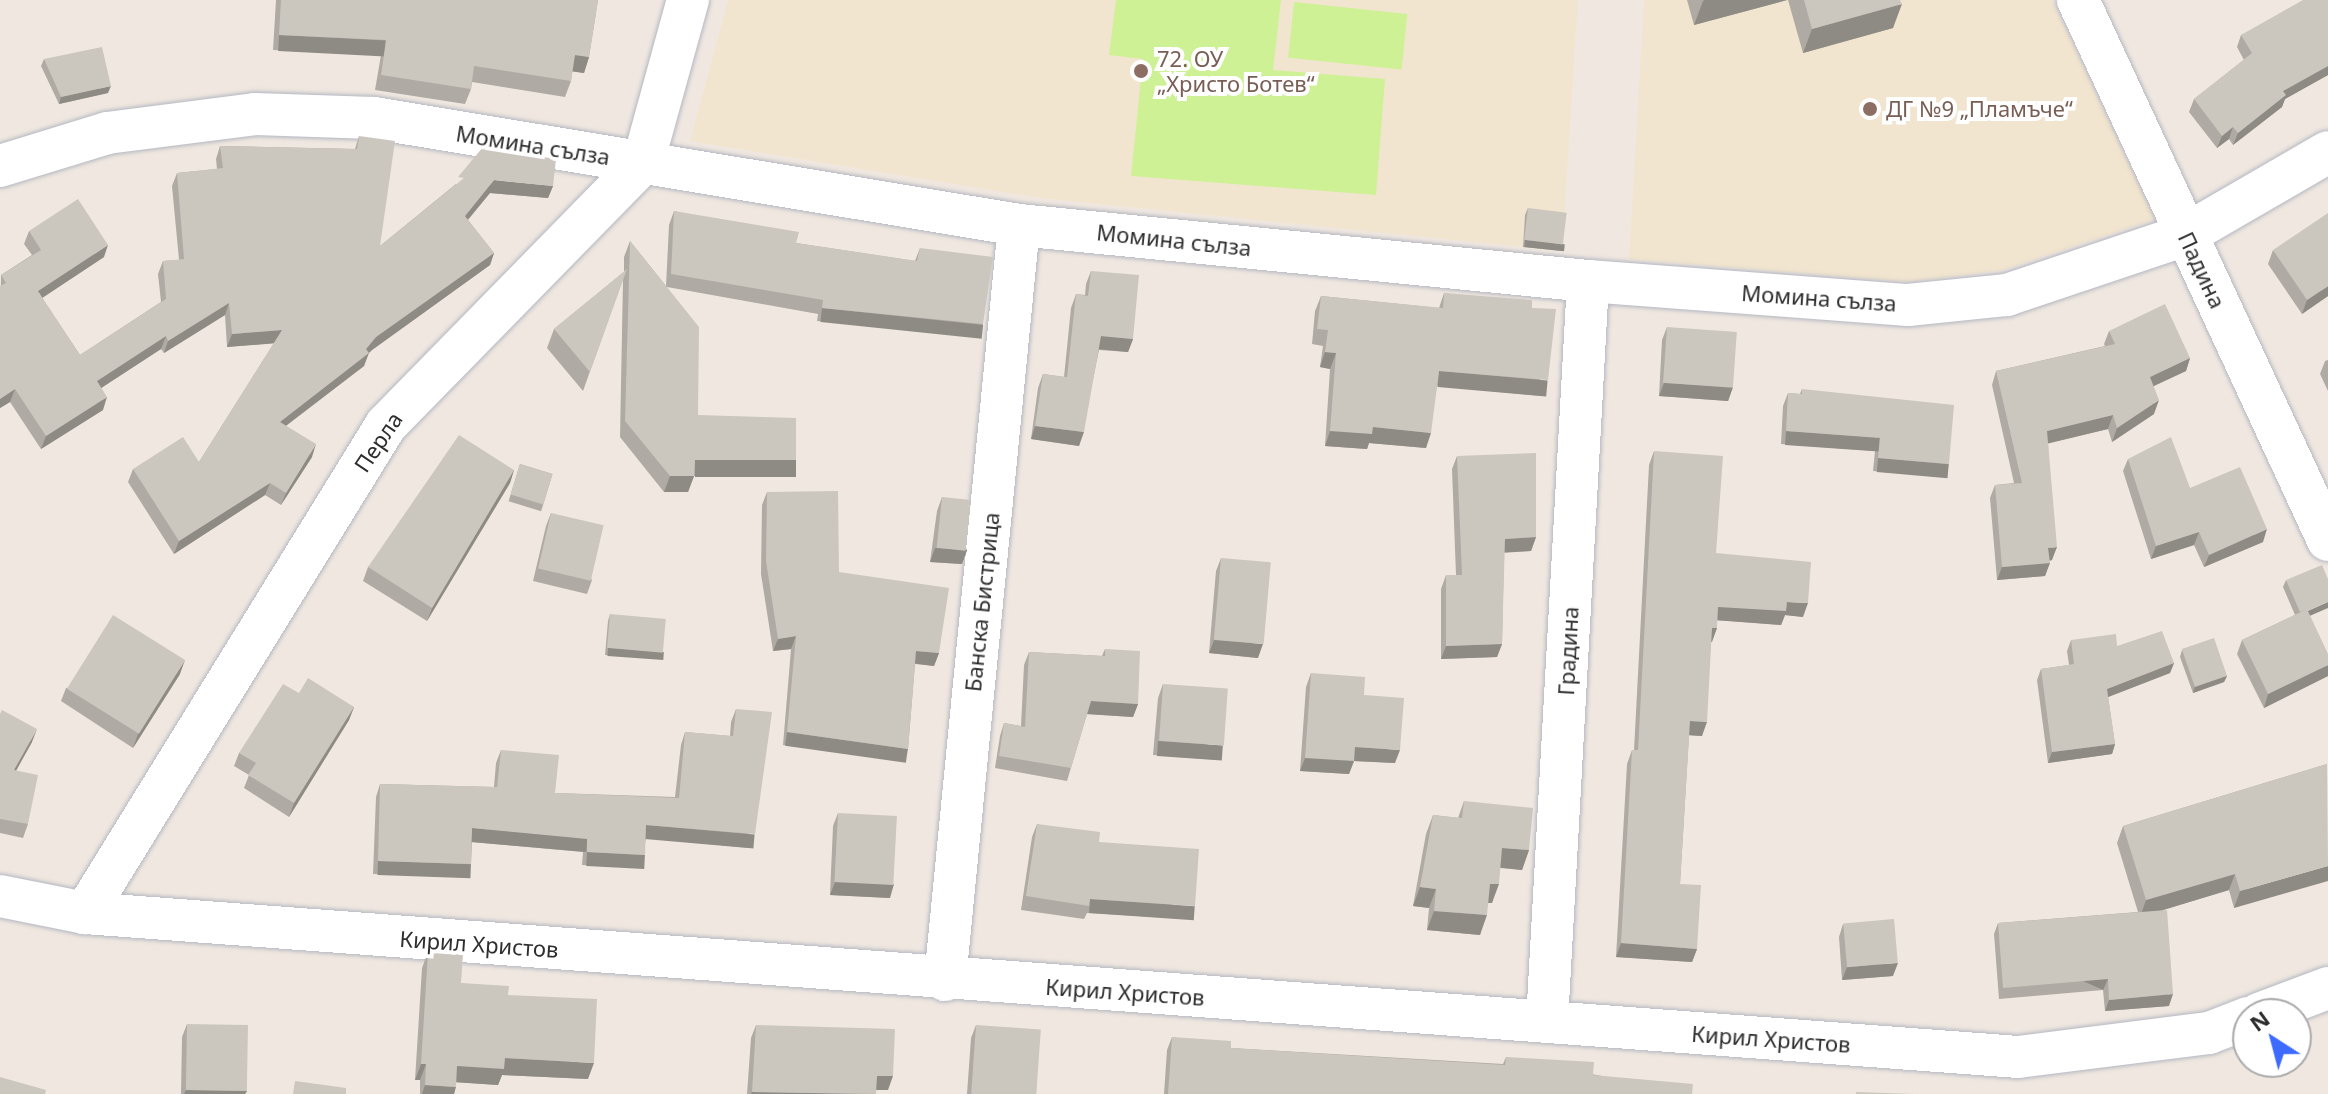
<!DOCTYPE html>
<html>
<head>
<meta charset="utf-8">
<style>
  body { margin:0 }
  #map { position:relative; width:2328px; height:1094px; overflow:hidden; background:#f0e8e0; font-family:"Noto Sans",sans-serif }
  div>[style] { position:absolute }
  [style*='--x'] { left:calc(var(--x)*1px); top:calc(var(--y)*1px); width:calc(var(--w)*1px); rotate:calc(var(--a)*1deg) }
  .education>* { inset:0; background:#f2e5cf }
  .pitch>* { inset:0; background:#cef195; transform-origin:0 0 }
  .roads { filter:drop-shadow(0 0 2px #b4b7c2) drop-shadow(0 0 2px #b4b7c2) }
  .street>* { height:42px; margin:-21px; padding:0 21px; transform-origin:21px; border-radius:21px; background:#fff }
  .wall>* { inset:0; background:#afaaa3; transform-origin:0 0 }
  .shaded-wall>* { inset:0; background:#8e8b85; transform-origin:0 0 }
  .building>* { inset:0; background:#cbc6be; transform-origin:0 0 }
  .dots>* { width:22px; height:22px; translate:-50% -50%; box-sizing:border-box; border:4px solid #fff; border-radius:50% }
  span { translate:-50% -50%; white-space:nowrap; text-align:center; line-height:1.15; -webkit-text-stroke:8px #fff; paint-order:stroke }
  .education-label { font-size:22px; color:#785e54 }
  .left { translate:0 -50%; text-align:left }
  .street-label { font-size:22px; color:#2e2e2e }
  .north { position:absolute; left:2232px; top:998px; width:80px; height:80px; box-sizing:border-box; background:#fff; border:2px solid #ababab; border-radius:50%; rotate:324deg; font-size:22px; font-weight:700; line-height:32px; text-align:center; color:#2e2e2e }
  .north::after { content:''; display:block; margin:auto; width:28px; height:36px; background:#3e6bff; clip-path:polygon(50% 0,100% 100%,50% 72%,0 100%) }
</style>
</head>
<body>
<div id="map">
  <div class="education">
    <i style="clip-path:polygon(728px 0,1578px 0,1562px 251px,1040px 198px,690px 141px)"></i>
    <i style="clip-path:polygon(1644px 0,2052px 0,2155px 219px,2003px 270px,1909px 282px,1629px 259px)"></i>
  </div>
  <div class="pitch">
    <i style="clip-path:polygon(1116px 0,1281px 0,1273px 70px,1385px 79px,1376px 195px,1131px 176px,1143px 59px,1109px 55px)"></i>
    <i style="left:1294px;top:2px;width:114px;height:56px;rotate:6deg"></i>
  </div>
  <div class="roads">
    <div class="street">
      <i style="--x:2078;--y:0;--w:595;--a:65.16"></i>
      <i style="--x:0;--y:166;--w:112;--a:-17.1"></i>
      <i style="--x:107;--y:133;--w:149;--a:-7.3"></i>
      <i style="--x:255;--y:114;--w:119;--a:1.9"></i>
      <i style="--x:374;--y:118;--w:654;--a:9.42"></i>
      <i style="--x:1019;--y:225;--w:572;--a:5.62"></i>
      <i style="--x:1588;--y:281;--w:321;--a:4.3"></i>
      <i style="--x:1908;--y:305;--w:100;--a:-5.8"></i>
      <i style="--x:2007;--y:295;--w:188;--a:-18.6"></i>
      <i style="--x:2185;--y:235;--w:165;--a:-30.1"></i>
      <i style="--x:0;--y:896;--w:87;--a:11.3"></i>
      <i style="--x:85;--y:913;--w:1938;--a:4.26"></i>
      <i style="--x:2018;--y:1057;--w:193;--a:-7.2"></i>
      <i style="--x:2209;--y:1033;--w:42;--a:-21"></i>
      <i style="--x:85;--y:913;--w:573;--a:-58.33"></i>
      <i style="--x:386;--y:425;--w:367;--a:-45.6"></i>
      <i style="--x:643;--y:163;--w:169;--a:-74.6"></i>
      <i style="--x:945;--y:980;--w:759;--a:-84.4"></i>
      <i style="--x:2259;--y:1014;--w:74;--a:-20.6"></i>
      <i style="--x:1547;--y:1022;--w:742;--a:-86.83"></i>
    </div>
  </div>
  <div class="wall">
    <i style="clip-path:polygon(276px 0,598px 0,589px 57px,584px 73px,572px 71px,571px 81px,565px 97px,472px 82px,471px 89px,465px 104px,375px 90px,381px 55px,273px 50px)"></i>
    <i style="clip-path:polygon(1687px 0,1787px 0,1694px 25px)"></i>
    <i style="clip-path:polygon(1788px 0,1900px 0,1893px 28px,1803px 53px)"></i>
    <i style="clip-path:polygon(2328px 0,2328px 75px,2285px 99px,2282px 107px,2233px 145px,2229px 139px,2217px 148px,2189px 112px,2194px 99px,2244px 60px,2237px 47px,2241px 35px)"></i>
    <i style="clip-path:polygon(44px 59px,108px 93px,59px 104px,41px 66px)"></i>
    <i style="clip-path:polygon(359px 136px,380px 246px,456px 184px,553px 186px,548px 198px,490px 193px,468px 220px,494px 253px,490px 265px,372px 350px,368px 353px,364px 366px,286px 426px,312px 457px,281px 505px,265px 495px,174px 554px,128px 482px,133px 469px,199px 462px,274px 343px,227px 347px,225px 315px,164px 353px,161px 349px,101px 388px,103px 410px,41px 449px,10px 402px,0 408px,1px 275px,32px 255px,24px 244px,29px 231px,104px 257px,42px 298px,80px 355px,161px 302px,158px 274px,163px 261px,179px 260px,172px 186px,177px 173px,217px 169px,216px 159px,220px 146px,355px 149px)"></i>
    <i style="clip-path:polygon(1528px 208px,1562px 251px,1523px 247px,1525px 215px)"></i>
    <i style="clip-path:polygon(674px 211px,796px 243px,915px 261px,920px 248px,983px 324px,978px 337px,817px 321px,818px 314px,667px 287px,698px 415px,796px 460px,790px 476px,694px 476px,688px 492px,664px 492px,620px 437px,623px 279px,583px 391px,547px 348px,554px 329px,624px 272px,624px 257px,630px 241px,666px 286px,669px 225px)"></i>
    <i style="clip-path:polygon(2273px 250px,2328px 296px,2302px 314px,2268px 264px)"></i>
    <i style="clip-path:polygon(1091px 271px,1133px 339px,1128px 352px,1099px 350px,1079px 446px,1031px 439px,1038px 388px,1043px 374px,1064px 377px,1071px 308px,1076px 294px,1085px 295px,1086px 284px)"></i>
    <i style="clip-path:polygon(1444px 293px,1532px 308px,1542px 396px,1437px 386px,1426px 448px,1369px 443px,1367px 449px,1325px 446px,1330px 369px,1320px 367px,1323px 346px,1312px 344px,1315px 311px,1321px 296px,1439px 308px)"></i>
    <i style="clip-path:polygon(1667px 327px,1733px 387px,1728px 401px,1659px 396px,1662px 340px)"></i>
    <i style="clip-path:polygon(2109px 331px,2190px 358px,2186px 371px,2154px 386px,2154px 414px,2112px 442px,2108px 429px,2048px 443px,2052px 560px,2050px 561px,2045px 576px,1997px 580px,1990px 498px,1995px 485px,2014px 483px,1992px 385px,1996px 371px,2105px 346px,2104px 344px)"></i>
    <i style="clip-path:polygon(2328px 360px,2328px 391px,2320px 374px,2325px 361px)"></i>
    <i style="clip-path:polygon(1802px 389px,1949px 464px,1944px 477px,1873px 471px,1875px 451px,1781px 444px,1783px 406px,1788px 393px,1800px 394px)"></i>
    <i style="clip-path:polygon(1654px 451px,1716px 553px,1803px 617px,1785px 615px,1781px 625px,1717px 620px,1717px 628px,1711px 642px,1702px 736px,1689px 735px,1680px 884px,1697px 949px,1692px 962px,1616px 957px,1627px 764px,1632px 750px,1634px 750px,1649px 465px)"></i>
    <i style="clip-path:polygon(1457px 456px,1536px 537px,1531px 551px,1504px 552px,1502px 644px,1497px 657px,1441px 659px,1441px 589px,1446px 575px,1456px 575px,1452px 469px)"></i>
    <i style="clip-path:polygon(2128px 459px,2190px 488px,2263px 542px,2204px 567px,2194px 545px,2151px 559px,2123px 471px)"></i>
    <i style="left:520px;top:464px;width:34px;height:39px;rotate:17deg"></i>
    <i style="clip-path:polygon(514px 470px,510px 483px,427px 621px,363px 581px,368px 567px)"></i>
    <i style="clip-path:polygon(767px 492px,839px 572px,939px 653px,934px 666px,915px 664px,908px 749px,903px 761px,783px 745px,791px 649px,773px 651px,761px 574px,762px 505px)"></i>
    <i style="clip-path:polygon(942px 497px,967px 550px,962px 564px,930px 562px,937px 511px)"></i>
    <i style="clip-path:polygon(551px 513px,592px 580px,587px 594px,533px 581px,546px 526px)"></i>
    <i style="clip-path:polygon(1221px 558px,1258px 658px,1209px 653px,1216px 571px)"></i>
    <i style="clip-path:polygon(2286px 580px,2310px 616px,2328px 676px,2264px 708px,2237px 654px,2242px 640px,2295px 615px,2283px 587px)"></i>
    <i style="clip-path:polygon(610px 614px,661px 659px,605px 655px,608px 621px)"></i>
    <i style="clip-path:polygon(2071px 640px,2117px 646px,2174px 663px,2170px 673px,2108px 697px,2115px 744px,2112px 754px,2048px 763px,2037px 680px,2041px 669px,2069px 665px,2067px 651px)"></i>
    <i style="clip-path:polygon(1105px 649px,1138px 704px,1133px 717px,1087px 714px,1067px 781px,995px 768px,1000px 736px,1004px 723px,1021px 726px,1024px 665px,1029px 652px,1102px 656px)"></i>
    <i style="clip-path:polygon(2182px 650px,2227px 676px,2224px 682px,2193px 693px,2180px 657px)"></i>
    <i style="clip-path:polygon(1311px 673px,1364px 695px,1395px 763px,1354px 761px,1349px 774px,1300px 771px,1306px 687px)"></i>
    <i style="clip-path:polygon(180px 674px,133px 748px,61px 701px,66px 688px)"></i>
    <i style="clip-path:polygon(1163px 684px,1219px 760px,1153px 755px,1158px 698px)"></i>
    <i style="clip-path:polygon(299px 693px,354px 707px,349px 720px,289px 817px,244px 788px,249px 775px,234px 766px,239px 753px)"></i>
    <i style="clip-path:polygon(736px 709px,750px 848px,646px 838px,640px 868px,582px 865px,583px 852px,472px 842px,471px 864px,466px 877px,373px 874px,376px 797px,380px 784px,494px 787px,496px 763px,501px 750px,555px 793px,675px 797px,681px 745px,685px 732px,730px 736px,731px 722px)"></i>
    <i style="clip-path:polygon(0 714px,32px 742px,16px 771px,28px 824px,23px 838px,0 833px)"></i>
    <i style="clip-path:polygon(2327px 764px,2234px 908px,2229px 890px,2163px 910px,2169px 1006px,2105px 1011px,2103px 990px,1999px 999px,1994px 934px,1998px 923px,2138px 912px,2117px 843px,2123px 826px)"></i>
    <i style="clip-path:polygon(1464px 801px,1529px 850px,1522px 870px,1500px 868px,1492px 903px,1488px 903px,1480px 935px,1427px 930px,1429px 908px,1413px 906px,1426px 834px,1433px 815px,1458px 818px)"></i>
    <i style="clip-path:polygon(838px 813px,890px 898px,830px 895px,833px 826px)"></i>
    <i style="clip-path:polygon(1037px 824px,1099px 842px,1190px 919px,1087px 913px,1084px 919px,1021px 910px,1032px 837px)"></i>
    <i style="clip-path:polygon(1843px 924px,1893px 976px,1842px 980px,1839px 937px)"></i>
    <i style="clip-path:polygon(428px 952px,461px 983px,508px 995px,588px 1079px,502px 1075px,498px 1085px,456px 1082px,454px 1094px,420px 1094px,420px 1080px,415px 1080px,422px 968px)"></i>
    <i style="clip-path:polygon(187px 1024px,247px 1091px,245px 1094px,181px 1094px,182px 1037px)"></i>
    <i style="clip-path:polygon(756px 1025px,888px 1090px,876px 1090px,876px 1094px,747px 1094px,751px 1038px)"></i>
    <i style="clip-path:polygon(976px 1025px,1036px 1094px,967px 1094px,971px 1038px)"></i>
    <i style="clip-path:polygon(1172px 1037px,1231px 1048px,1503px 1064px,1506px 1057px,1692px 1094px,1164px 1094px,1167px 1050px)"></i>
  </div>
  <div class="shaded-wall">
    <i style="clip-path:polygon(1705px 0,1787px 0,1694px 25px,1703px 1px)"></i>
    <i style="clip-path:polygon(1902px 4px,1893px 28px,1803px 53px,1812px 29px)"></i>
    <i style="left:279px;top:35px;width:107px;height:16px;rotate:3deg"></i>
    <i style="clip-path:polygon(575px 55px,589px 57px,584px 73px,569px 71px)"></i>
    <i style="clip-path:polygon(2328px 66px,2328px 75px,2285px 99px,2282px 107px,2233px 145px,2238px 133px,2283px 91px)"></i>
    <i style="clip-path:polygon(111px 86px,108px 93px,59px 104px,61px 97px)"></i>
    <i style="clip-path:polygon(2233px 127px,2229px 139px,2217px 148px,2222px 136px)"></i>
    <i style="clip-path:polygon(494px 180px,553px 186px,548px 198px,490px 193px,460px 229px,465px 216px)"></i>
    <i style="left:1525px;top:240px;width:40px;height:7px;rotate:6deg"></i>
    <i style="clip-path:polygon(108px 245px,104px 257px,33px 304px,38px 291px)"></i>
    <i style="clip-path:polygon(494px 253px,490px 265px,372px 350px,367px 355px,369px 353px,364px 366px,275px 434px,280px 422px,366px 349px,376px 337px)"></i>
    <i style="clip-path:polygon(2328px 286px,2328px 296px,2302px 314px,2307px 300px)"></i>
    <i style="clip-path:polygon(229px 303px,225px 315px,164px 353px,168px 341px)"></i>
    <i style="left:822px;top:308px;width:162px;height:14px;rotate:6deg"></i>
    <i style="clip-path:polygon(282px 330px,278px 343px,227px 347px,232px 334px)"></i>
    <i style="clip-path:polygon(166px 336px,161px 349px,92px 394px,97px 381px)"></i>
    <i style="clip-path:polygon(1101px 336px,1133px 339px,1128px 352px,1097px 349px)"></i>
    <i style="clip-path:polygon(1325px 352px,1336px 353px,1330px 369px,1320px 367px)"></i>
    <i style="clip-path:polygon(2190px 358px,2186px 371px,2145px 390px,2150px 377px)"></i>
    <i style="left:1439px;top:371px;width:109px;height:16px;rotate:5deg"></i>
    <i style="clip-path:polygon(1664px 383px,1733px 387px,1728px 401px,1659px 396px)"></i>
    <i style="clip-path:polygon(15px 389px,10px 402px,0 408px,0 399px)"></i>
    <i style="clip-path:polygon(107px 397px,103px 410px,41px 449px,46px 436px)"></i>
    <i style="clip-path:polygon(2159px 400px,2154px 414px,2112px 442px,2117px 428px)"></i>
    <i style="clip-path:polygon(2113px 415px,2108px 429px,2042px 445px,2047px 431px)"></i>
    <i style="clip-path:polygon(1035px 426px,1084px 432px,1079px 446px,1031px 439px)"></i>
    <i style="clip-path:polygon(1373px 427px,1431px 433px,1426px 448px,1369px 443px,1367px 449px,1325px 446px,1330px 431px)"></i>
    <i style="left:1786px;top:431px;width:94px;height:14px;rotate:4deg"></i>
    <i style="clip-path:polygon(316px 444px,312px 457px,281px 505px,286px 493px)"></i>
    <i style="left:1878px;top:458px;width:71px;height:14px;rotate:5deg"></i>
    <i style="left:695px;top:460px;width:101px;height:17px"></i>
    <i style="clip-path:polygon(514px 470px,510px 483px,427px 621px,432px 608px)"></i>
    <i style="clip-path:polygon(670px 476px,694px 476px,688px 492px,664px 492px)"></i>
    <i style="clip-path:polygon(270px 483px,265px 495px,174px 554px,179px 541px)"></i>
    <i style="clip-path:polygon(2267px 529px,2263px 542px,2204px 567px,2209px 555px)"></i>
    <i style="clip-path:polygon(2199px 532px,2194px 545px,2151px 559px,2156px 546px)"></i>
    <i style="clip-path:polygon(1536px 537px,1531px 551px,1500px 553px,1505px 539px)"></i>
    <i style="clip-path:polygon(2057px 547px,2052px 560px,2044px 561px,2048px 548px)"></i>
    <i style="clip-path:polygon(935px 548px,967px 550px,962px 564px,930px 562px)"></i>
    <i style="clip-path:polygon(2050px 563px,2045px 576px,1997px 580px,2002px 567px)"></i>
    <i style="clip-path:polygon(1787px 602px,1808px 603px,1803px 617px,1785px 615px,1781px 625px,1713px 620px,1718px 607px)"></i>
    <i style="clip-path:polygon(2328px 602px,2328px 608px,2298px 621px,2301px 614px)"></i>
    <i style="clip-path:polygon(1712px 628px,1717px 628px,1712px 642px,1707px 641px)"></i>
    <i style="clip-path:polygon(796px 636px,791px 649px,773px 651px,778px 639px)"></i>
    <i style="clip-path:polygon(1214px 640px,1263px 644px,1258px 658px,1209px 653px)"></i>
    <i style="clip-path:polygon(1502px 644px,1497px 657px,1441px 659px,1446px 646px)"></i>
    <i style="left:608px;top:648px;width:56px;height:8px;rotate:4deg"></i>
    <i style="clip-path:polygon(916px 651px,939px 653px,934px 666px,911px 663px)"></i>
    <i style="clip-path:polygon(185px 660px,180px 674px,133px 748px,138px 734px)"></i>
    <i style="clip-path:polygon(2174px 663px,2170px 673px,2103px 699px,2107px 689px)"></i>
    <i style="clip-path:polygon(2328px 665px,2328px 676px,2264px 708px,2268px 694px)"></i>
    <i style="clip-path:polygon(2227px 676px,2224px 682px,2193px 693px,2195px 686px)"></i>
    <i style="clip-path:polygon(1091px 701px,1138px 704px,1133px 717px,1086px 714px)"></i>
    <i style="clip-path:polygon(354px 707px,349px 720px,289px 817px,294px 803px)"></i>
    <i style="clip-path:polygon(1690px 721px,1707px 722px,1702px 736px,1685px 735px)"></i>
    <i style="clip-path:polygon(37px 729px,32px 742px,9px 783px,14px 770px)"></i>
    <i style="left:787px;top:732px;width:122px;height:14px;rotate:8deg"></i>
    <i style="left:1158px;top:741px;width:65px;height:15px;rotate:4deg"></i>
    <i style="clip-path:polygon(2115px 744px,2112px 754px,2048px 763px,2052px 752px)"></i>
    <i style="clip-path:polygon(1355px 747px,1400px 750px,1395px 763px,1354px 761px,1349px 774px,1300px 771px,1305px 758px)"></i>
    <i style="left:646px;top:825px;width:109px;height:14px;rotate:5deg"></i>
    <i style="left:472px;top:828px;width:116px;height:14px;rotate:5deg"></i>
    <i style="clip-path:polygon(1502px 848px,1529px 850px,1522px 870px,1495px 867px)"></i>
    <i style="left:587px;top:852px;width:58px;height:14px;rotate:3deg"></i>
    <i style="left:378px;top:861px;width:93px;height:14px;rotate:2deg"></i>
    <i style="clip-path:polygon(2328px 866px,2328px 881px,2234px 908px,2240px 891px)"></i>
    <i style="clip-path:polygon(2235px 874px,2229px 890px,2140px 917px,2146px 900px)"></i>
    <i style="clip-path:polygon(835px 882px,894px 884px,890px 898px,830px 895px)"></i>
    <i style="clip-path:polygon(1490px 884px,1499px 884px,1492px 903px,1483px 903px)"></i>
    <i style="clip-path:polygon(1420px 887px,1436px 889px,1429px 908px,1413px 906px)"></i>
    <i style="left:1090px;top:899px;width:105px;height:14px;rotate:4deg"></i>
    <i style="clip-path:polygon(1434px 911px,1487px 915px,1480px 935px,1427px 930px)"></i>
    <i style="clip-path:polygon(1621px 943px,1697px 949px,1692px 962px,1616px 957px)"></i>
    <i style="clip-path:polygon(1898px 963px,1893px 976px,1842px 980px,1847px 967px)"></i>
    <i style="left:2108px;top:979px;width:12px;height:105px;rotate:114deg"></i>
    <i style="clip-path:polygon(2173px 994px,2169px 1006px,2105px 1011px,2109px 1000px)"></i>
    <i style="clip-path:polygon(505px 1058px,594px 1063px,588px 1079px,502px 1075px,498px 1085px,452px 1082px,457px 1066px)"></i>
    <i style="clip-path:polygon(421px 1064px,426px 1064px,420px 1080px,415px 1080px)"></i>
    <i style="clip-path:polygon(877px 1076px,893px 1076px,888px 1090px,872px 1090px)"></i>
    <i style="clip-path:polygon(425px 1085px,456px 1087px,454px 1094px,422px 1094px)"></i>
    <i style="clip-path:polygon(186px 1090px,247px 1091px,245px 1094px,184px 1094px)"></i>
    <i style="clip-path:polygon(752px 1092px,867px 1094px,751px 1094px)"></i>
  </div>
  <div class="building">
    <i style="clip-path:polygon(281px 0,598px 0,589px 57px,575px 55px,571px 81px,474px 66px,471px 89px,381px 75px,386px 40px,279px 35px)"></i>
    <i style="clip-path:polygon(1804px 0,1900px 0,1902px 4px,1812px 29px)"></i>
    <i style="clip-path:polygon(2303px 0,2328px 0,2328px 66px,2283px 91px,2286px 95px,2238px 133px,2233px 127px,2222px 136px,2194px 99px,2252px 53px,2241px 35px)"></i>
    <i style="clip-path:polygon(102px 47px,111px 86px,61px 97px,44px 59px)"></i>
    <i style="clip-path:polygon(359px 136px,395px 141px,380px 246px,464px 178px,458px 177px,483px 147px,556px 159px,553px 186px,494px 180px,465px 216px,494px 253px,376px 337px,366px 349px,369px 353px,280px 422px,316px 444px,286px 493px,270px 483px,179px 541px,133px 469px,183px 437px,199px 462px,282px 330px,232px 334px,229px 303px,168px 341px,166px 336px,97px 381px,107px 397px,46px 436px,15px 389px,0 399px,0 286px,6px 283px,1px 275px,41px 250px,29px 231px,78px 199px,108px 245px,38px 291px,80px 355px,166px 299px,163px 261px,184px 259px,177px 173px,223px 168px,220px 146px,357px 149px)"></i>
    <i style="left:1528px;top:208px;width:39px;height:32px;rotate:7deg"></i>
    <i style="clip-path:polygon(674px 211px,799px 232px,796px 243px,917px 261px,920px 248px,993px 257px,983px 324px,822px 308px,823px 300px,671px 274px)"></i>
    <i style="clip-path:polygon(2328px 213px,2328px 286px,2307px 300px,2273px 250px)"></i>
    <i style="clip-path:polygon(630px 241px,699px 327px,698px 415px,796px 418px,796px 460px,695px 460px,694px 476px,670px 476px,625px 421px)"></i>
    <i style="clip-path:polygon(627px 269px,590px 372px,554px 329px)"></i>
    <i style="clip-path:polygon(1091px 271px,1139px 275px,1133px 339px,1101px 336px,1084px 432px,1035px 426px,1043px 374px,1067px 377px,1076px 294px,1088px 296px)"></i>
    <i style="clip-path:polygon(1444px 293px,1532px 300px,1532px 308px,1556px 309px,1548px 380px,1439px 371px,1431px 433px,1373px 427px,1372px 434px,1330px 431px,1336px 353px,1325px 352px,1328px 330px,1317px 329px,1321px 296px,1443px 308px)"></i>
    <i style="clip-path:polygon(2165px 304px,2190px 358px,2150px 377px,2159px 400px,2117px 428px,2113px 415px,2047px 431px,2057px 547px,2048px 548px,2050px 563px,2002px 567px,1995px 485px,2022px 483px,1996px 371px,2115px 344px,2109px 331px)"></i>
    <i style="left:1667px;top:327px;width:70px;height:56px;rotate:4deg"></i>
    <i style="clip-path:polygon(1802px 389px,1954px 405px,1949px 464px,1878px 458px,1880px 438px,1786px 431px,1788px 393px,1802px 394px)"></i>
    <i style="clip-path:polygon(459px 435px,514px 470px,432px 608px,368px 567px)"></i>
    <i style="clip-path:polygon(2171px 437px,2190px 488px,2240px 467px,2267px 529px,2209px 555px,2199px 532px,2156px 546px,2128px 459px)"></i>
    <i style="clip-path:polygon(1654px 451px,1723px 456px,1716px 553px,1811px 562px,1808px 603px,1787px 602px,1786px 611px,1718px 607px,1717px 628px,1712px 628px,1707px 722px,1690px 721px,1680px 884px,1701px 885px,1697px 949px,1621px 943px,1632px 750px,1638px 750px)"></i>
    <i style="clip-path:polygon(1536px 453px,1536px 537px,1505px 539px,1502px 644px,1446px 646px,1446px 575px,1462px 575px,1457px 456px)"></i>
    <i style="left:520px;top:464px;width:34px;height:32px;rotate:17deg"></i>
    <i style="clip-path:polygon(838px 491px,839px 572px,949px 588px,939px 653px,916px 651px,908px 749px,787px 732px,796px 636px,778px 639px,766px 561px,767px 492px)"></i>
    <i style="left:942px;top:497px;width:29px;height:51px;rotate:6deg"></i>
    <i style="left:551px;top:513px;width:54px;height:57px;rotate:13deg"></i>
    <i style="left:1221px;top:558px;width:50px;height:82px;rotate:5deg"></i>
    <i style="clip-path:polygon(2322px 565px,2328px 579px,2328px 602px,2307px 611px,2307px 609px,2300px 612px,2286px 580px)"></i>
    <i style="clip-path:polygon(2307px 609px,2328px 654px,2328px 665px,2268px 694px,2242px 640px)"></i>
    <i style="left:610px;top:614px;width:56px;height:34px;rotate:5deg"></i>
    <i style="left:113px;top:615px;width:85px;height:87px;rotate:32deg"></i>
    <i style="clip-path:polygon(2162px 631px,2174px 663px,2107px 689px,2115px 744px,2052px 752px,2041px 669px,2074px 664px,2071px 640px,2116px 634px,2117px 646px)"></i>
    <i style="left:2214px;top:638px;width:40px;height:34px;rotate:71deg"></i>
    <i style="clip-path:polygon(1105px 649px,1140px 651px,1138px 704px,1091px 701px,1071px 768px,999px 756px,1004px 723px,1025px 727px,1029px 652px,1105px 656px)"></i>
    <i style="clip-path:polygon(1311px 673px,1365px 677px,1364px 695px,1404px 698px,1400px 750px,1355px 747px,1354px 761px,1305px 758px)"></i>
    <i style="clip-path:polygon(308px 678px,354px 707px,294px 803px,248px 775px,256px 763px,239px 753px,283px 684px,299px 693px)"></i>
    <i style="left:1163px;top:684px;width:65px;height:57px;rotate:4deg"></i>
    <i style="clip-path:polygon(736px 709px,772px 712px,755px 834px,646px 825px,645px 855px,587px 852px,587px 839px,472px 828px,471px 864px,378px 861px,380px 784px,497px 787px,501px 750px,559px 755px,555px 793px,679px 798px,685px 732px,733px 736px)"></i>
    <i style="clip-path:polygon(2px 710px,37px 729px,14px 770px,38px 775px,28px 824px,0 819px,0 714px)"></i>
    <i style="clip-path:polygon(2327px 764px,2328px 866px,2240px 891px,2235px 874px,2146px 900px,2123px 826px)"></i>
    <i style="clip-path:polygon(1464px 801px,1533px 808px,1529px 850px,1502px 848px,1499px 884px,1490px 884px,1487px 915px,1434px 911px,1436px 889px,1420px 887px,1433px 815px,1462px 818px)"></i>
    <i style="left:838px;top:813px;width:59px;height:69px;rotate:3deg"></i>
    <i style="clip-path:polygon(1037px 824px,1100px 832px,1099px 842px,1199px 849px,1195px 906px,1090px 899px,1089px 906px,1026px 896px)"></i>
    <i style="clip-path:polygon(2167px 910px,2173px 994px,2109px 1000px,2108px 979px,2003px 988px,1998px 923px)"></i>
    <i style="left:1894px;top:919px;width:44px;height:51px;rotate:85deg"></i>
    <i style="clip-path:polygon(428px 952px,463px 954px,461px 983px,509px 986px,508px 995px,597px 999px,594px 1063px,505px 1058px,504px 1069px,457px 1066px,456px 1087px,425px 1085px,426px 1064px,421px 1064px)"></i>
    <i style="left:187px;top:1024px;width:61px;height:66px;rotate:1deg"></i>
    <i style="clip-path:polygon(756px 1025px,895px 1029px,893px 1076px,877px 1076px,876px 1094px,752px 1092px)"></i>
    <i style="left:976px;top:1025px;width:65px;height:69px;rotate:4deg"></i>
    <i style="clip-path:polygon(1172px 1037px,1231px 1041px,1231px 1048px,1505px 1065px,1506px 1057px,1594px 1062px,1593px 1075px,1693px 1084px,1692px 1094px,1168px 1094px)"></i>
    <i style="clip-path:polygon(0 1077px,46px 1090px,45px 1094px,0 1094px)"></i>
    <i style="clip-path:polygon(295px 1081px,346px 1088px,346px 1094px,293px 1094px)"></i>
    <i style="clip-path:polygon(1856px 1092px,1914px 1094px,1856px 1094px)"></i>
  </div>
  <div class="dots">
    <i style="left:1141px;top:71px;background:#8d6e63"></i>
    <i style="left:1870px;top:109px;background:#8d6e63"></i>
  </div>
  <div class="education-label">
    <span class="left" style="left:1157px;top:71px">72. ОУ<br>„Христо Ботев“</span>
    <span class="left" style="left:1886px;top:109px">ДГ №9 „Пламъче“</span>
  </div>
  <div class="street-label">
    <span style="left:533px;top:145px;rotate:9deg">Момина сълза</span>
    <span style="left:1174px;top:240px;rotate:6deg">Момина сълза</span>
    <span style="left:2202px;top:270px;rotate:65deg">Падина</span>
    <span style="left:1819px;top:298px;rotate:4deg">Момина сълза</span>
    <span style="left:378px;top:442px;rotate:-56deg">Перла</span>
    <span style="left:982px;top:602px;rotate:-84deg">Банска Бистрица</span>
    <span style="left:1568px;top:651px;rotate:-87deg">Градина</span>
    <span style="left:479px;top:944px;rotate:4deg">Кирил Христов</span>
    <span style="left:1125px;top:992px;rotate:4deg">Кирил Христов</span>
    <span style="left:1771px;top:1039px;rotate:4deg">Кирил Христов</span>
  </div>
  <div class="north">N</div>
</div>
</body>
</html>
